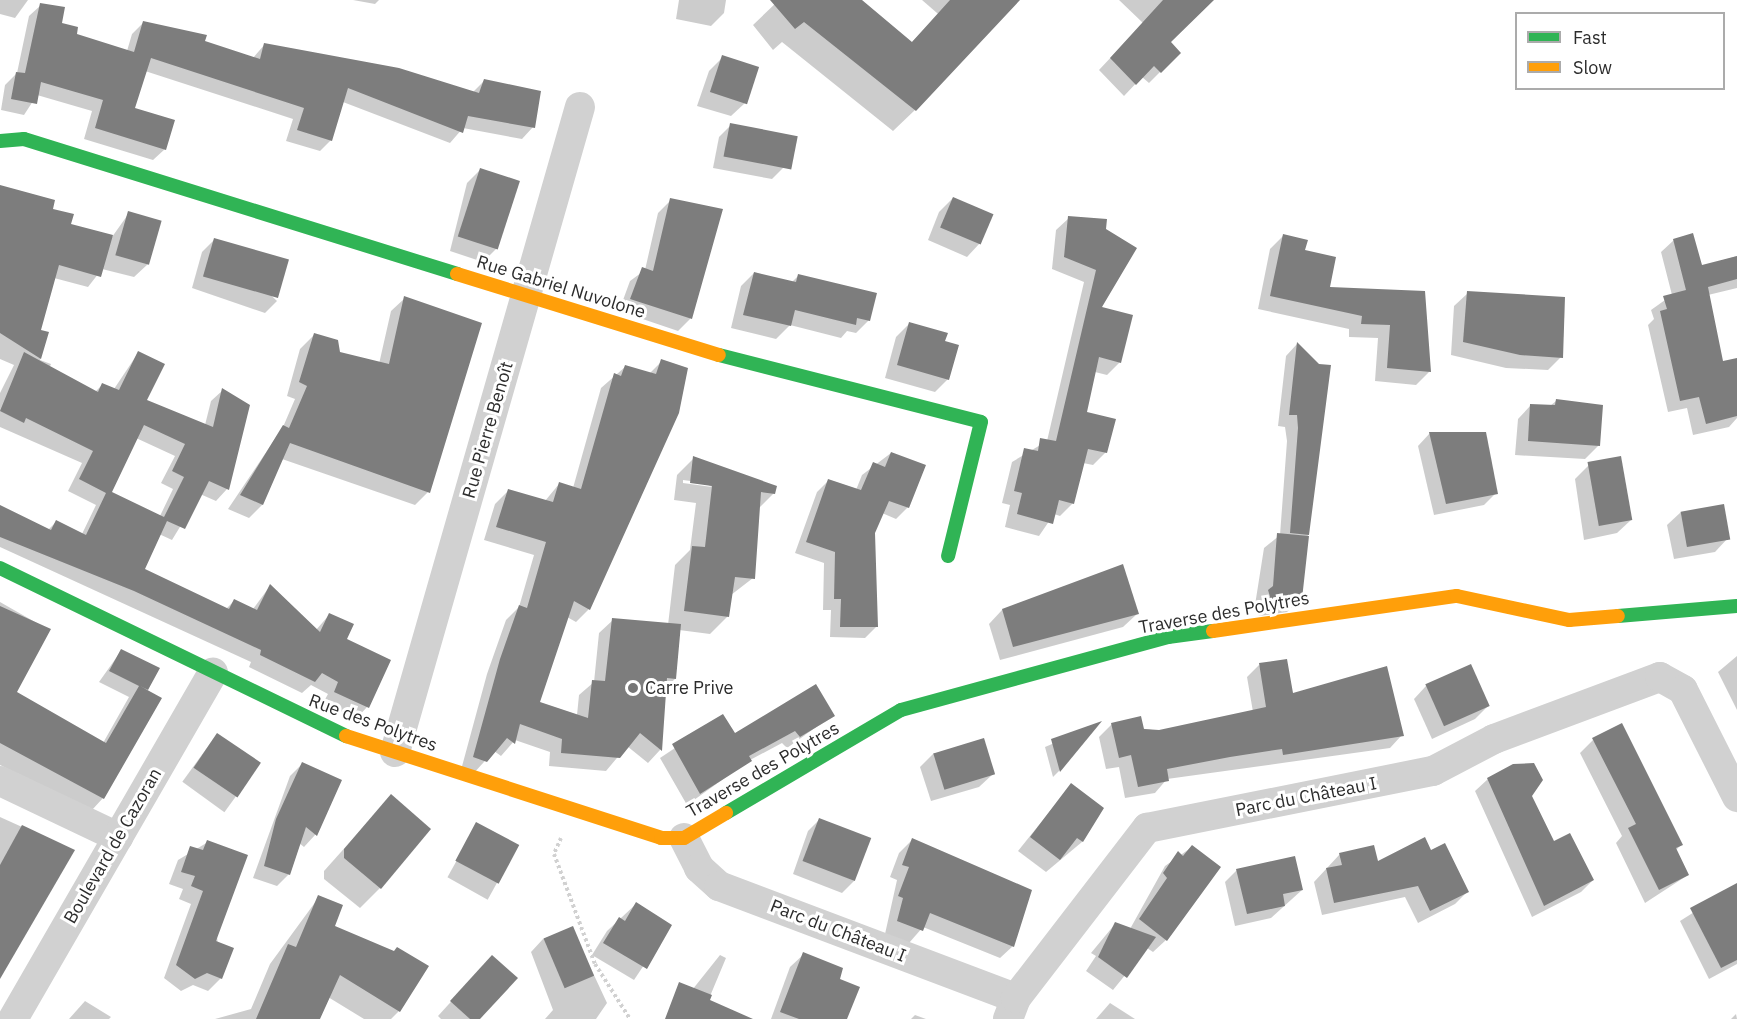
<!DOCTYPE html>
<html>
<head>
<meta charset="utf-8">
<style>
  body { margin:0 }
  #map { position:relative; width:1737px; height:1019px; overflow:hidden; background:#fff; font-family:"IBM Plex Sans",sans-serif }
  div>[style] { position:absolute }
  [style*='--x'] { left:calc(var(--x)*1px); top:calc(var(--y)*1px); width:calc(var(--w)*1px); rotate:calc(var(--a)*1deg) }
  .shadow>* { inset:0; background:#0003; transform-origin:0 0 }
  .building>* { inset:0; background:#7d7d7d; transform-origin:0 0 }
  .path>* { height:4px; margin-top:-2px; transform-origin:0; background:repeating-linear-gradient(90deg,#d1d1d1 0 3px,transparent 0 6px) }
  .street>* { height:30px; margin:-15px; padding:0 15px; transform-origin:15px; border-radius:15px; background:#d1d1d1 }
  .fast>* { height:14px; margin:-7px; padding:0 7px; transform-origin:7px; border-radius:7px; background:#30b455 }
  .slow>* { height:14px; margin:-7px; padding:0 7px; transform-origin:7px; border-radius:7px; background:#ff9f0a }
  .dots>* { width:16px; height:16px; translate:-50% -50%; box-sizing:border-box; border:3px solid #fff; border-radius:50% }
  span { translate:-50% -50%; white-space:nowrap; text-align:center; line-height:1.15; -webkit-text-stroke:6px #fff; paint-order:stroke }
  .street-label { font-size:18px; color:#2c2c2c }
  .poi-label { font-size:18px; color:#2c2c2c }
  .left { translate:0 -50%; text-align:left }
  .legend { position:absolute; left:1515px; top:12px; width:210px; height:78px; box-sizing:border-box; background:#fff; border:2px solid #ababab; margin:0; padding:8px 10px; list-style:none; font-size:18px; color:#2c2c2c }
  .legend li { display:flex; align-items:center; gap:12px; height:30px }
  .legend b { width:30px; border:2px solid #ababab }
</style>
</head>
<body>
<div id="map">
  <div class="shadow">
    <i style="clip-path:polygon(0 0,28px 0,15px 18px,0 14px)"></i>
    <i style="clip-path:polygon(353px 0,379px 0,375px 4px)"></i>
    <i style="clip-path:polygon(679px 0,726px 0,724px 13px,711px 26px,676px 19px)"></i>
    <i style="clip-path:polygon(779px 0,859px 0,911px 43px,932px 21px,915px 110px,893px 131px,782px 42px,773px 50px,753px 25px)"></i>
    <i style="clip-path:polygon(922px 0,1018px 0,975px 46px)"></i>
    <i style="clip-path:polygon(1119px 0,1212px 0,1169px 42px,1179px 53px,1149px 83px,1142px 77px,1124px 96px,1099px 70px,1143px 23px)"></i>
    <i style="clip-path:polygon(41px 5px,75px 35px,127px 51px,132px 34px,143px 23px,253px 58px,265px 44px,473px 92px,484px 81px,533px 127px,522px 139px,463px 128px,450px 143px,343px 102px,331px 140px,320px 151px,286px 141px,293px 119px,145px 71px,133px 109px,165px 149px,153px 160px,84px 139px,92px 111px,37px 95px,24px 115px,1px 110px,5px 85px,17px 73px,29px 16px)"></i>
    <i style="clip-path:polygon(723px 57px,745px 103px,731px 116px,697px 106px,709px 71px)"></i>
    <i style="clip-path:polygon(731px 125px,784px 167px,772px 179px,713px 168px,719px 137px)"></i>
    <i style="clip-path:polygon(480px 170px,497px 248px,483px 262px,450px 251px,467px 183px)"></i>
    <i style="clip-path:polygon(evenodd,0 187px,69px 225px,112px 237px,129px 213px,148px 264px,134px 277px,102px 269px,88px 287px,54px 278px,39px 330px,47px 333px,40px 360px,51px 364px,48px 371px,95px 392px,102px 385px,114px 389px,138px 353px,145px 401px,205px 425px,211px 401px,223px 390px,227px 489px,216px 501px,200px 494px,172px 540px,159px 534px,143px 569px,226px 609px,234px 601px,253px 609px,270px 586px,316px 630px,329px 615px,345px 640px,389px 661px,367px 707px,356px 719px,323px 703px,328px 694px,311px 685px,302px 693px,249px 667px,251px 662px,0 547px,0 507px,48px 530px,56px 522px,82px 534px,96px 505px,68px 491px,82px 463px,0 427px,0 393px,14px 365px,0 359px,0 187px,136px 438px,175px 456px,161px 483px,173px 489px,160px 516px,110px 492px,136px 438px)"></i>
    <i style="clip-path:polygon(953px 198px,980px 243px,967px 257px,928px 240px,939px 212px)"></i>
    <i style="clip-path:polygon(671px 200px,721px 210px,690px 319px,678px 331px,619px 311px,630px 281px,645px 270px,658px 213px)"></i>
    <i style="clip-path:polygon(1069px 218px,1105px 220px,1100px 308px,1120px 362px,1107px 375px,1095px 372px,1085px 413px,1106px 452px,1093px 465px,1083px 463px,1073px 503px,1060px 516px,1054px 514px,1039px 536px,1005px 527px,1010px 505px,1002px 503px,1012px 462px,1047px 441px,1084px 282px,1052px 269px,1056px 230px)"></i>
    <i style="clip-path:polygon(1283px 236px,1303px 251px,1328px 288px,1424px 292px,1429px 372px,1416px 385px,1375px 381px,1378px 338px,1349px 337px,1349px 329px,1258px 309px,1270px 249px)"></i>
    <i style="clip-path:polygon(214px 240px,277px 301px,265px 313px,192px 288px,202px 252px)"></i>
    <i style="clip-path:polygon(1674px 240px,1701px 267px,1737px 256px,1737px 288px,1708px 295px,1722px 363px,1737px 399px,1737px 418px,1729px 427px,1693px 435px,1687px 408px,1668px 412px,1648px 325px,1654px 319px,1651px 310px,1672px 295px,1661px 252px)"></i>
    <i style="clip-path:polygon(754px 273px,792px 282px,799px 275px,869px 320px,856px 333px,847px 331px,841px 338px,790px 325px,776px 339px,731px 328px,741px 286px)"></i>
    <i style="clip-path:polygon(1468px 293px,1561px 357px,1548px 370px,1506px 368px,1451px 355px,1454px 306px)"></i>
    <i style="clip-path:polygon(405px 298px,428px 492px,415px 505px,282px 459px,262px 505px,249px 518px,228px 509px,283px 427px,295px 399px,287px 396px,300px 349px,314px 335px,338px 353px,379px 364px,391px 311px)"></i>
    <i style="clip-path:polygon(909px 324px,943px 342px,948px 379px,935px 392px,885px 378px,896px 337px)"></i>
    <i style="clip-path:polygon(1297px 344px,1308px 534px,1301px 598px,1287px 612px,1259px 616px,1255px 605px,1264px 548px,1280px 535px,1287px 441px,1285px 427px,1278px 426px,1286px 356px)"></i>
    <i style="clip-path:polygon(evenodd,662px 361px,589px 609px,576px 622px,567px 617px,538px 702px,577px 715px,579px 695px,594px 682px,599px 633px,613px 620px,668px 625px,675px 565px,690px 550px,696px 503px,674px 500px,677px 475px,694px 458px,774px 493px,758px 509px,753px 578px,731px 595px,727px 617px,710px 634px,679px 630px,675px 679px,665px 688px,660px 750px,648px 763px,627px 746px,606px 771px,549px 766px,550px 752px,515px 740px,501px 756px,494px 751px,473px 774px,461px 770px,487px 674px,506px 620px,519px 607px,534px 555px,484px 540px,495px 504px,508px 491px,545px 501px,559px 484px,573px 488px,601px 388px,625px 367px,649px 374px,662px 361px,683px 480px,705px 483px,712px 487px,683px 483px,683px 480px)"></i>
    <i style="clip-path:polygon(1556px 401px,1599px 445px,1585px 459px,1515px 455px,1518px 419px,1531px 405px,1550px 406px)"></i>
    <i style="clip-path:polygon(1430px 433px,1496px 493px,1484px 505px,1434px 515px,1418px 446px)"></i>
    <i style="clip-path:polygon(891px 453px,908px 507px,896px 519px,882px 513px,874px 533px,877px 626px,865px 638px,830px 637px,831px 610px,823px 610px,824px 563px,795px 553px,817px 492px,829px 480px,856px 490px,862px 475px)"></i>
    <i style="clip-path:polygon(1589px 465px,1631px 520px,1617px 533px,1584px 540px,1575px 479px)"></i>
    <i style="clip-path:polygon(1681px 512px,1728px 538px,1715px 552px,1674px 559px,1667px 525px)"></i>
    <i style="clip-path:polygon(1122px 566px,1137px 614px,1123px 627px,1000px 660px,989px 624px,1002px 610px)"></i>
    <i style="clip-path:polygon(0 602px,49px 630px,15px 692px,103px 743px,129px 697px,99px 682px,121px 651px,146px 689px,103px 798px,92px 810px,0 765px)"></i>
    <i style="clip-path:polygon(1737px 656px,1737px 710px,1718px 672px)"></i>
    <i style="clip-path:polygon(1259px 665px,1291px 695px,1402px 735px,1390px 748px,1167px 779px,1155px 793px,1125px 798px,1119px 767px,1106px 769px,1099px 737px,1112px 724px,1159px 731px,1253px 712px,1247px 677px)"></i>
    <i style="clip-path:polygon(1470px 666px,1488px 706px,1475px 719px,1432px 739px,1414px 699px,1426px 686px)"></i>
    <i style="clip-path:polygon(833px 715px,787px 748px,782px 743px,750px 760px,687px 805px,660px 758px,723px 716px,735px 736px)"></i>
    <i style="clip-path:polygon(1097px 725px,1059px 771px,1053px 777px,1045px 747px)"></i>
    <i style="left:217px;top:734px;width:52px;height:59px;rotate:36deg"></i>
    <i style="clip-path:polygon(1593px 740px,1681px 845px,1675px 851px,1688px 875px,1645px 903px,1616px 843px,1622px 836px,1580px 753px)"></i>
    <i style="clip-path:polygon(934px 753px,993px 774px,979px 787px,931px 801px,920px 767px)"></i>
    <i style="clip-path:polygon(302px 764px,340px 781px,315px 835px,304px 847px,299px 843px,289px 874px,277px 886px,253px 878px,290px 776px)"></i>
    <i style="clip-path:polygon(1488px 779px,1530px 796px,1553px 843px,1593px 880px,1581px 892px,1532px 917px,1475px 791px)"></i>
    <i style="clip-path:polygon(1071px 785px,1102px 809px,1082px 842px,1046px 872px,1018px 851px)"></i>
    <i style="clip-path:polygon(391px 796px,380px 888px,360px 908px,324px 879px,324px 871px)"></i>
    <i style="clip-path:polygon(0 817px,73px 850px,0 977px)"></i>
    <i style="clip-path:polygon(820px 819px,854px 881px,842px 893px,793px 874px,808px 831px)"></i>
    <i style="left:477px;top:824px;width:46px;height:61px;rotate:29deg"></i>
    <i style="clip-path:polygon(912px 840px,1013px 946px,1000px 958px,923px 927px,909px 943px,885px 934px,897px 880px,890px 877px,899px 853px)"></i>
    <i style="clip-path:polygon(208px 842px,221px 978px,208px 991px,193px 985px,181px 991px,164px 978px,191px 904px,179px 899px,183px 889px,169px 884px,178px 860px)"></i>
    <i style="clip-path:polygon(1192px 847px,1166px 940px,1153px 952px,1147px 948px,1113px 990px,1086px 971px,1096px 956px,1091px 953px,1115px 924px,1130px 929px,1165px 866px)"></i>
    <i style="clip-path:polygon(1430px 852px,1468px 891px,1455px 904px,1418px 923px,1405px 897px,1322px 915px,1314px 882px,1340px 854px,1377px 863px)"></i>
    <i style="clip-path:polygon(1237px 870px,1302px 890px,1271px 918px,1235px 926px,1225px 882px)"></i>
    <i style="clip-path:polygon(1737px 885px,1737px 964px,1709px 979px,1680px 921px)"></i>
    <i style="clip-path:polygon(319px 897px,333px 927px,427px 966px,399px 1011px,391px 1019px,364px 1019px,328px 997px,319px 1019px,215px 1019px,251px 1009px,270px 964px)"></i>
    <i style="clip-path:polygon(636px 904px,670px 926px,634px 980px,592px 955px,607px 931px)"></i>
    <i style="clip-path:polygon(572px 928px,607px 1003px,596px 1019px,545px 1019px,553px 1010px,531px 952px,543px 939px)"></i>
    <i style="clip-path:polygon(804px 954px,838px 980px,846px 1019px,771px 1019px,790px 967px)"></i>
    <i style="clip-path:polygon(720px 955px,726px 958px,708px 1001px,731px 1019px,669px 1019px)"></i>
    <i style="clip-path:polygon(479px 971px,478px 1019px,441px 1019px,438px 1016px)"></i>
    <i style="clip-path:polygon(85px 1001px,111px 1017px,109px 1019px,69px 1019px)"></i>
    <i style="clip-path:polygon(1110px 1003px,1135px 1019px,1096px 1019px)"></i>
    <i style="clip-path:polygon(1736px 1014px,1737px 1019px,1731px 1019px)"></i>
    <i style="clip-path:polygon(915px 1015px,926px 1019px,911px 1019px)"></i>
  </div>
  <div class="building">
    <i style="clip-path:polygon(770px 0,862px 0,912px 42px,950px 0,1020px 0,916px 111px,804px 22px,795px 29px)"></i>
    <i style="clip-path:polygon(1163px 0,1214px 0,1171px 42px,1181px 53px,1161px 73px,1154px 66px,1136px 85px,1110px 58px)"></i>
    <i style="clip-path:polygon(40px 3px,65px 7px,62px 23px,78px 27px,77px 34px,134px 52px,143px 21px,207px 35px,205px 41px,260px 59px,264px 43px,399px 68px,479px 93px,484px 79px,541px 91px,535px 128px,468px 116px,463px 133px,348px 88px,332px 141px,297px 130px,304px 108px,151px 58px,135px 108px,175px 120px,166px 150px,95px 128px,103px 100px,41px 82px,37px 104px,11px 99px,16px 72px,25px 73px)"></i>
    <i style="left:722px;top:55px;width:39px;height:39px;rotate:18deg"></i>
    <i style="left:730px;top:123px;width:69px;height:34px;rotate:11deg"></i>
    <i style="left:480px;top:168px;width:42px;height:72px;rotate:18deg"></i>
    <i style="clip-path:polygon(0 185px,55px 200px,53px 209px,74px 214px,71px 224px,113px 235px,101px 277px,59px 265px,41px 330px,49px 332px,41px 359px,0 333px)"></i>
    <i style="left:953px;top:197px;width:44px;height:33px;rotate:23deg"></i>
    <i style="clip-path:polygon(670px 198px,723px 209px,692px 319px,630px 299px,642px 267px,653px 271px)"></i>
    <i style="left:128px;top:211px;width:35px;height:46px;rotate:16deg"></i>
    <i style="clip-path:polygon(1068px 216px,1107px 219px,1106px 229px,1137px 248px,1102px 307px,1133px 315px,1121px 363px,1099px 357px,1087px 412px,1116px 419px,1107px 453px,1088px 449px,1074px 504px,1059px 500px,1053px 524px,1017px 514px,1022px 493px,1014px 491px,1024px 448px,1038px 451px,1040px 438px,1056px 441px,1096px 270px,1064px 257px)"></i>
    <i style="clip-path:polygon(1693px 233px,1702px 265px,1737px 256px,1737px 279px,1708px 287px,1723px 361px,1737px 358px,1737px 416px,1706px 424px,1699px 397px,1680px 401px,1660px 311px,1667px 309px,1663px 296px,1686px 290px,1673px 239px)"></i>
    <i style="clip-path:polygon(1283px 234px,1308px 240px,1305px 250px,1336px 257px,1330px 287px,1425px 291px,1431px 372px,1387px 368px,1390px 325px,1361px 324px,1362px 316px,1270px 296px)"></i>
    <i style="left:214px;top:238px;width:78px;height:40px;rotate:16deg"></i>
    <i style="clip-path:polygon(754px 272px,796px 282px,798px 274px,877px 293px,870px 321px,857px 318px,856px 325px,795px 310px,791px 326px,743px 315px)"></i>
    <i style="clip-path:polygon(1467px 291px,1565px 297px,1563px 358px,1520px 355px,1463px 342px)"></i>
    <i style="clip-path:polygon(404px 296px,482px 323px,430px 493px,290px 443px,263px 505px,240px 495px,283px 425px,289px 428px,307px 386px,299px 382px,314px 333px,338px 340px,340px 352px,389px 364px)"></i>
    <i style="clip-path:polygon(909px 322px,948px 333px,945px 341px,959px 345px,949px 380px,897px 365px)"></i>
    <i style="clip-path:polygon(1297px 342px,1319px 364px,1331px 365px,1309px 535px,1290px 533px,1298px 428px,1297px 415px,1289px 415px)"></i>
    <i style="clip-path:polygon(evenodd,138px 351px,165px 364px,147px 400px,213px 427px,222px 388px,250px 405px,229px 490px,209px 481px,185px 529px,167px 521px,145px 569px,229px 609px,234px 599px,257px 610px,270px 584px,320px 632px,329px 613px,354px 624px,347px 639px,391px 660px,369px 708px,334px 692px,338px 682px,322px 673px,315px 682px,260px 655px,261px 650px,134px 591px,0 537px,0 505px,51px 530px,56px 520px,86px 535px,106px 493px,79px 479px,93px 451px,26px 418px,24px 423px,0 411px,24px 352px,98px 392px,102px 383px,119px 390px,138px 351px,144px 425px,185px 444px,172px 471px,184px 477px,164px 517px,112px 492px,144px 425px)"></i>
    <i style="clip-path:polygon(661px 359px,688px 368px,679px 413px,590px 610px,574px 601px,540px 702px,588px 718px,592px 680px,605px 681px,612px 618px,681px 624px,676px 679px,667px 678px,662px 751px,640px 733px,620px 758px,561px 753px,562px 739px,520px 724px,515px 744px,507px 738px,487px 762px,473px 757px,500px 659px,519px 605px,527px 608px,546px 542px,496px 527px,508px 489px,553px 502px,559px 482px,581px 489px,614px 373px,621px 376px,625px 365px,656px 374px)"></i>
    <i style="clip-path:polygon(1556px 399px,1603px 405px,1600px 446px,1528px 441px,1530px 404px,1555px 405px)"></i>
    <i style="clip-path:polygon(1429px 432px,1486px 432px,1498px 494px,1446px 504px)"></i>
    <i style="clip-path:polygon(891px 452px,926px 465px,909px 508px,889px 501px,875px 533px,878px 627px,840px 627px,841px 599px,834px 599px,835px 552px,806px 542px,828px 479px,861px 490px,873px 462px,885px 467px)"></i>
    <i style="clip-path:polygon(693px 456px,777px 486px,775px 494px,761px 492px,755px 579px,735px 577px,729px 617px,684px 611px,692px 546px,705px 547px,712px 486px,690px 483px)"></i>
    <i style="left:1621px;top:456px;width:65px;height:34px;rotate:80deg"></i>
    <i style="left:1724px;top:504px;width:36px;height:44px;rotate:80deg"></i>
    <i style="clip-path:polygon(1277px 533px,1309px 536px,1302px 599px,1272px 603px,1268px 590px,1273px 586px)"></i>
    <i style="clip-path:polygon(1123px 564px,1139px 614px,1013px 647px,1002px 609px)"></i>
    <i style="clip-path:polygon(0 606px,51px 629px,17px 692px,106px 743px,139px 686px,109px 671px,121px 649px,160px 668px,148px 690px,140px 686px,162px 698px,104px 799px,0 743px)"></i>
    <i style="clip-path:polygon(1287px 659px,1293px 693px,1387px 666px,1404px 736px,1283px 755px,1282px 749px,1230px 757px,1167px 769px,1169px 781px,1138px 787px,1131px 755px,1119px 758px,1111px 723px,1141px 716px,1144px 729px,1159px 730px,1266px 707px,1259px 663px)"></i>
    <i style="left:1471px;top:664px;width:46px;height:50px;rotate:66deg"></i>
    <i style="clip-path:polygon(816px 684px,835px 716px,800px 737px,795px 731px,749px 756px,752px 761px,700px 794px,672px 744px,723px 714px,735px 733px)"></i>
    <i style="clip-path:polygon(1102px 721px,1060px 772px,1051px 739px)"></i>
    <i style="clip-path:polygon(1622px 723px,1683px 845px,1676px 848px,1689px 875px,1659px 890px,1628px 828px,1636px 824px,1592px 738px)"></i>
    <i style="left:217px;top:733px;width:53px;height:42px;rotate:34deg"></i>
    <i style="left:984px;top:738px;width:38px;height:53px;rotate:73deg"></i>
    <i style="clip-path:polygon(302px 762px,342px 780px,317px 836px,306px 827px,290px 875px,264px 866px,276px 819px)"></i>
    <i style="clip-path:polygon(1534px 763px,1543px 780px,1532px 796px,1554px 841px,1570px 833px,1594px 880px,1544px 906px,1487px 778px,1513px 764px)"></i>
    <i style="clip-path:polygon(1071px 783px,1104px 808px,1083px 842px,1077px 838px,1060px 860px,1030px 837px)"></i>
    <i style="clip-path:polygon(391px 794px,431px 829px,381px 889px,344px 858px,344px 849px)"></i>
    <i style="left:819px;top:818px;width:56px;height:46px;rotate:21deg"></i>
    <i style="left:476px;top:822px;width:49px;height:44px;rotate:28deg"></i>
    <i style="clip-path:polygon(22px 825px,75px 850px,0 979px,0 865px)"></i>
    <i style="clip-path:polygon(1425px 837px,1431px 850px,1445px 843px,1469px 892px,1430px 911px,1418px 886px,1334px 903px,1326px 868px,1342px 865px,1339px 853px,1374px 845px,1378px 861px)"></i>
    <i style="clip-path:polygon(912px 838px,1032px 890px,1014px 947px,930px 913px,923px 931px,897px 921px,903px 898px,898px 896px,909px 867px,902px 865px)"></i>
    <i style="clip-path:polygon(207px 840px,248px 855px,216px 941px,234px 948px,222px 979px,207px 973px,195px 979px,176px 965px,203px 891px,191px 886px,195px 876px,181px 872px,190px 846px,203px 850px)"></i>
    <i style="clip-path:polygon(1192px 845px,1221px 867px,1167px 941px,1139px 919px,1167px 878px,1163px 873px,1178px 851px,1183px 856px)"></i>
    <i style="clip-path:polygon(1295px 856px,1303px 890px,1283px 894px,1285px 906px,1247px 914px,1236px 869px)"></i>
    <i style="clip-path:polygon(1737px 883px,1737px 960px,1721px 968px,1690px 908px)"></i>
    <i style="clip-path:polygon(318px 895px,343px 905px,335px 926px,394px 951px,397px 947px,429px 966px,400px 1012px,340px 975px,320px 1019px,256px 1019px,288px 944px,296px 947px)"></i>
    <i style="clip-path:polygon(636px 902px,672px 925px,647px 969px,603px 943px,619px 917px,625px 921px)"></i>
    <i style="clip-path:polygon(1115px 922px,1156px 937px,1127px 978px,1098px 957px)"></i>
    <i style="left:573px;top:926px;width:54px;height:32px;rotate:67deg"></i>
    <i style="clip-path:polygon(803px 952px,843px 968px,840px 979px,860px 987px,847px 1019px,799px 1019px,780px 1012px)"></i>
    <i style="clip-path:polygon(492px 955px,518px 978px,480px 1019px,470px 1019px,450px 1001px)"></i>
    <i style="clip-path:polygon(679px 982px,712px 995px,710px 1000px,753px 1019px,665px 1019px)"></i>
  </div>
  <div class="path">
    <i style="--x:561;--y:838;--w:17;--a:114"></i>
    <i style="--x:554;--y:854;--w:117;--a:69.6"></i>
    <i style="--x:595;--y:964;--w:65;--a:57.5"></i>
  </div>
  <div class="street">
    <i style="--x:395;--y:752;--w:671;--a:-74"></i>
    <i style="--x:0;--y:781;--w:131;--a:25.4"></i>
    <i style="--x:684;--y:838;--w:34;--a:63"></i>
    <i style="--x:699;--y:868;--w:27;--a:42"></i>
    <i style="--x:719;--y:886;--w:317;--a:20.7"></i>
    <i style="--x:13;--y:1019;--w:400;--a:-60"></i>
    <i style="--x:1008;--y:1019;--w:22;--a:-69"></i>
    <i style="--x:1016;--y:998;--w:215;--a:-52.4"></i>
    <i style="--x:1147;--y:828;--w:292;--a:-11.3"></i>
    <i style="--x:1433;--y:771;--w:69;--a:-27.7"></i>
    <i style="--x:1494;--y:739;--w:177;--a:-20.5"></i>
    <i style="--x:1660;--y:677;--w:26;--a:29"></i>
    <i style="--x:1683;--y:690;--w:120;--a:63.2"></i>
  </div>
  <div class="fast">
    <i style="--x:0;--y:141;--w:24;--a:-5"></i>
    <i style="--x:24;--y:139;--w:454;--a:17.3"></i>
    <i style="--x:719;--y:355;--w:270;--a:14.3"></i>
    <i style="--x:981;--y:422;--w:138;--a:103.8"></i>
    <i style="--x:0;--y:568;--w:385;--a:25.9"></i>
    <i style="--x:1618;--y:616;--w:119;--a:-4.8"></i>
    <i style="--x:726;--y:813;--w:203;--a:-30.5"></i>
    <i style="--x:901;--y:710;--w:277;--a:-15.3"></i>
    <i style="--x:1168;--y:637;--w:45;--a:-7.6"></i>
  </div>
  <div class="slow">
    <i style="--x:457;--y:274;--w:274;--a:17.2"></i>
    <i style="--x:1213;--y:631;--w:246;--a:-8.2"></i>
    <i style="--x:1457;--y:596;--w:115;--a:12.1"></i>
    <i style="--x:1569;--y:620;--w:49;--a:-4.7"></i>
    <i style="--x:346;--y:736;--w:331;--a:17.9"></i>
    <i style="--x:661;--y:838;--w:23;--a:0"></i>
    <i style="--x:684;--y:838;--w:49;--a:-30.8"></i>
  </div>
  <div class="dots">
    <i style="left:633px;top:688px;background:#767676"></i>
  </div>
  <div class="street-label">
    <span style="left:561px;top:287px;rotate:17deg">Rue Gabriel Nuvolone</span>
    <span style="left:488px;top:430px;rotate:-74deg">Rue Pierre Benoît</span>
    <span style="left:1224px;top:613px;rotate:-10deg">Traverse des Polytres</span>
    <span style="left:373px;top:723px;rotate:20deg">Rue des Polytres</span>
    <span style="left:763px;top:770px;rotate:-30deg">Traverse des Polytres</span>
    <span style="left:1306px;top:797px;rotate:-11deg">Parc du Château I</span>
    <span style="left:113px;top:846px;rotate:-60deg">Boulevard de Cazoran</span>
    <span style="left:838px;top:931px;rotate:21deg">Parc du Château I</span>
  </div>
  <div class="poi-label">
    <span class="left" style="left:645px;top:688px">Carre Prive</span>
  </div>
  <ul class="legend">
  <li><b style="height:8px;background:#30b455"></b>Fast</li>
  <li><b style="height:8px;background:#ff9f0a"></b>Slow</li>
  </ul>
</div>
</body>
</html>
